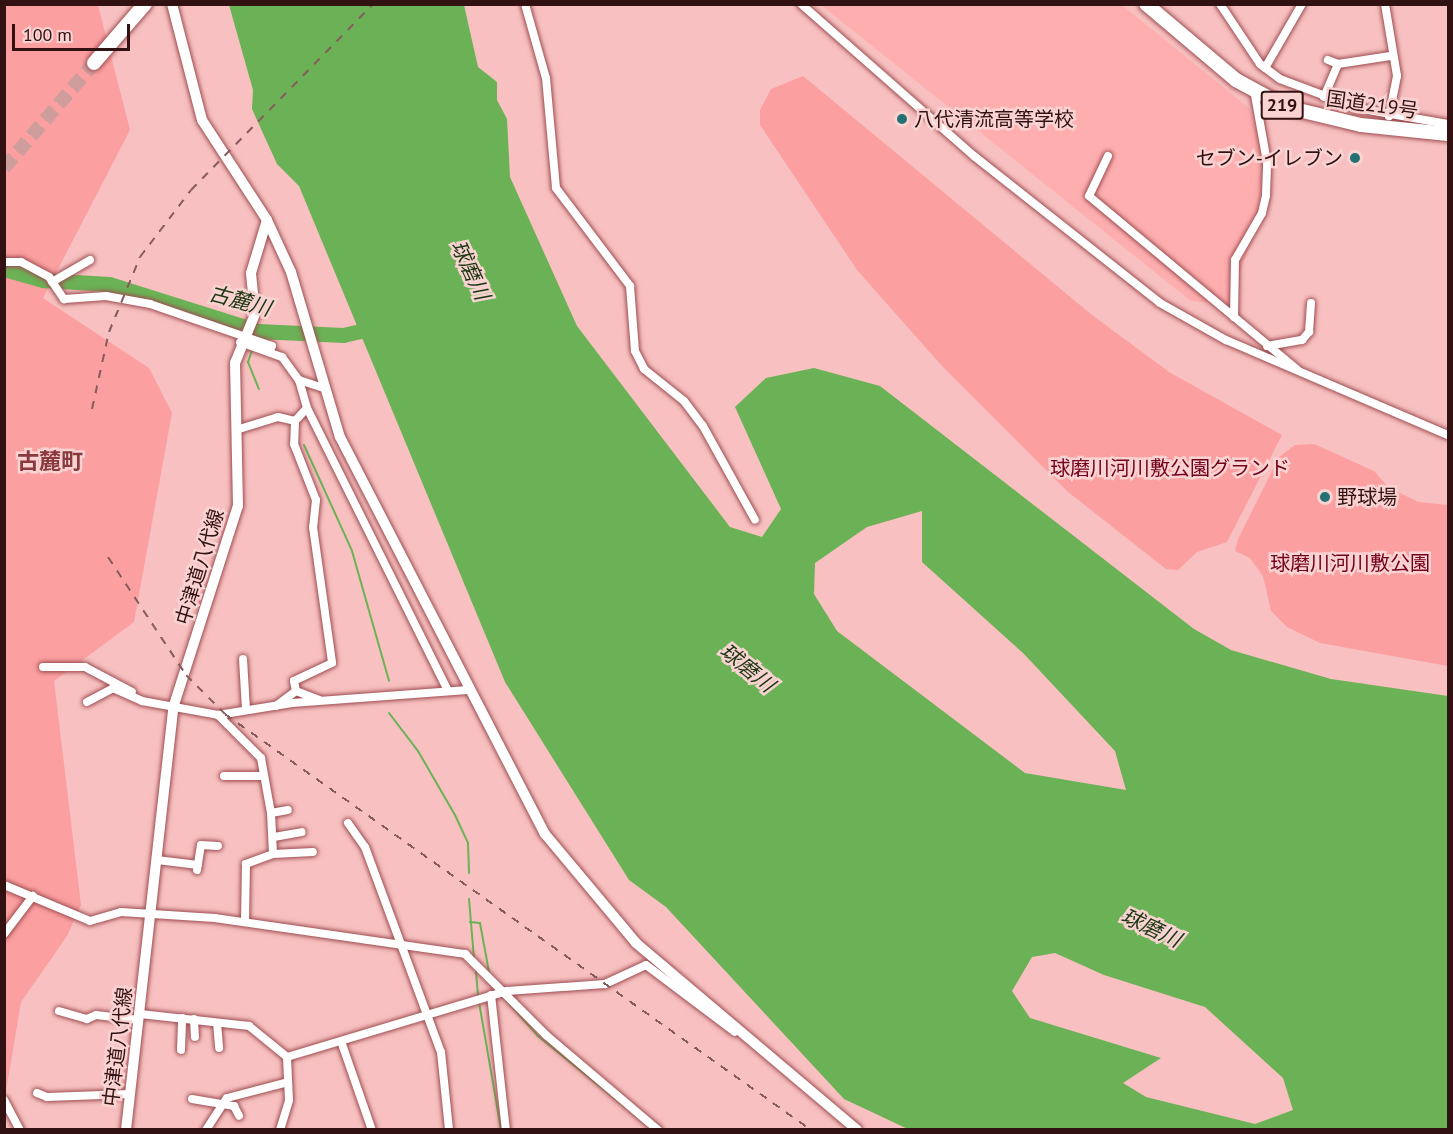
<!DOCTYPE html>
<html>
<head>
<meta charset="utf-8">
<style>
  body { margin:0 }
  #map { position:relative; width:1453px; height:1134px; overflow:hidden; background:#f8c0c0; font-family:"PT Sans","Noto Sans JP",sans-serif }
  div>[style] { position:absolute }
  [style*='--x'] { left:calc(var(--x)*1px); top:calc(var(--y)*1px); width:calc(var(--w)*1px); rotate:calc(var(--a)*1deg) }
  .built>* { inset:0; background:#feaeaf }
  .green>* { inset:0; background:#fb9fa0 }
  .water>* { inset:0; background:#6bb155 }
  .stream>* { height:2px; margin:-1px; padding:0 1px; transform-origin:1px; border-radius:1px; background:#6bb155 }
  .river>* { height:15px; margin:-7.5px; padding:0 7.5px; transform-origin:7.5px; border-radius:7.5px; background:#6bb155 }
  .highway-tunnel>* { height:14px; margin-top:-7px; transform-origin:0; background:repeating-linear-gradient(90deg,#d09d9d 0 14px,transparent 0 21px) }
  .roads { filter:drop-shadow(0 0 2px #9e4d51) drop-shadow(0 0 2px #9e4d51) }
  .street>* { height:8px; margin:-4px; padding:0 4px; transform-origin:4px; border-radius:4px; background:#fff }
  .secondary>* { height:10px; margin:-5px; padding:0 5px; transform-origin:5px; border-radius:5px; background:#fff }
  .highway>* { height:14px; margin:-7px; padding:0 7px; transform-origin:7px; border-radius:7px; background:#fff }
  .rail>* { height:2px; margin-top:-1px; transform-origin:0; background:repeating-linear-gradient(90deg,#865b5c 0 8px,transparent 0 16px) }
  .dots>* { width:16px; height:16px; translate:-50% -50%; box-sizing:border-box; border:3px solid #f9d3d2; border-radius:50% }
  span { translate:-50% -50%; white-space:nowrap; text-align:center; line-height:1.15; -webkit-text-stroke:5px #f9d3d2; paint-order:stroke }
  .shield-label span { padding:2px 4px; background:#f9d3d2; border:2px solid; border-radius:4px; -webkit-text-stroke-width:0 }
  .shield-label { font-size:18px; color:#321112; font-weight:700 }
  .street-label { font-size:20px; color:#321112 }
  .poi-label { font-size:20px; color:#321112 }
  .left { translate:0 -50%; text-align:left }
  .right { translate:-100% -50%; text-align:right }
  .park-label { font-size:20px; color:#73011c }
  .water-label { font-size:21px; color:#1c3813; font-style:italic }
  .quarter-label { font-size:22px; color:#893a3f; font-weight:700 }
  .frame { position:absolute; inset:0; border:6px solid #321112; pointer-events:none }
  .scale { position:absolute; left:12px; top:24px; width:118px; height:27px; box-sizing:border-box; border:3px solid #321112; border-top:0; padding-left:8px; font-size:18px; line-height:21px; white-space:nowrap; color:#321112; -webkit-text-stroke:4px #f9d3d2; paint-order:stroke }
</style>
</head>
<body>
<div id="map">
  <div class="built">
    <i style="clip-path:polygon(821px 5px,1122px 5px,1249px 108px,1264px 154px,1258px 224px,1228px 305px,1191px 301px)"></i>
  </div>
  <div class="green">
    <i style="clip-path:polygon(5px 5px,98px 5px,130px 130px,43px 298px,149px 368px,172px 413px,134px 622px,54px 681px,81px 905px,67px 936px,21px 1002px,5px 1097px)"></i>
    <i style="clip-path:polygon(803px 76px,1092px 315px,1169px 372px,1282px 435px,1227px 542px,1197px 552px,1178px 570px,1166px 569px,1068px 492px,942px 366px,857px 270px,760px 125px,760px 110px,771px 89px)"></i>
    <i style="clip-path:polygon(1314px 444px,1374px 471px,1388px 487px,1418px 502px,1448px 505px,1448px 666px,1320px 643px,1287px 627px,1271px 611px,1263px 576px,1250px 558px,1235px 551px,1238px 539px,1279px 457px,1295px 445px)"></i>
  </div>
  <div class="water">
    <i style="clip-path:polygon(evenodd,229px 5px,464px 5px,478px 67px,497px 82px,497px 100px,507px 119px,510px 177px,577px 326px,730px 527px,762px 537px,781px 509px,735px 407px,766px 378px,814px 368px,880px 386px,1194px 629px,1231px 650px,1331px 679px,1448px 696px,1448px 1129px,910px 1130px,844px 1099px,666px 907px,629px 880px,505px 682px,299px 186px,277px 164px,252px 109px,253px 90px,229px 5px,922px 511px,922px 562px,1024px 654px,1115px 751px,1126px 790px,1025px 773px,837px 631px,814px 594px,815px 563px,867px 527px,922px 511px,229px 5px,1055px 953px,1104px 975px,1205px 1007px,1283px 1078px,1293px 1110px,1255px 1124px,1146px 1097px,1123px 1083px,1161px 1058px,1030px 1018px,1012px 991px,1032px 957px,1055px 953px)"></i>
  </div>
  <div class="stream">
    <i style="--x:255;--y:339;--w:9;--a:-69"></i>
    <i style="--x:252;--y:350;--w:13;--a:108"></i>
    <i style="--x:248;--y:362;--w:29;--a:68"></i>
    <i style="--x:304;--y:445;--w:116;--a:65.6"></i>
    <i style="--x:352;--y:551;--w:135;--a:74.1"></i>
    <i style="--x:389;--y:713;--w:48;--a:52.7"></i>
    <i style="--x:418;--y:751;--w:74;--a:60"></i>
    <i style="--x:455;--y:815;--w:31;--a:65"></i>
    <i style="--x:468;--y:843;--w:30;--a:88"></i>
    <i style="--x:469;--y:899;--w:60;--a:85.2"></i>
    <i style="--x:470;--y:922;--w:10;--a:6"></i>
    <i style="--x:480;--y:923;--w:50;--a:79.6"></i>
    <i style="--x:476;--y:972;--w:24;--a:85"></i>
    <i style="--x:505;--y:999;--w:50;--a:48.3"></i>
    <i style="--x:538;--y:1036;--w:133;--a:39.2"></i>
    <i style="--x:479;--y:1002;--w:130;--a:80.2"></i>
  </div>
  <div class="river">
    <i style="--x:4;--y:269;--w:41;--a:15.8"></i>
    <i style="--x:43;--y:280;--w:66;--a:3.5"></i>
    <i style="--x:109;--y:284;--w:156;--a:17.5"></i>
    <i style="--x:258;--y:331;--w:85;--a:2.7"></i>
    <i style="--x:343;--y:335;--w:36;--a:-13"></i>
  </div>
  <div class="highway-tunnel">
    <i style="--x:4;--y:168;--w:138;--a:-49.4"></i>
  </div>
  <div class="roads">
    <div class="street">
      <i style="--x:525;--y:4;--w:77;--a:74.2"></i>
      <i style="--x:546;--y:78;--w:110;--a:84.8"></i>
      <i style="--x:556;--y:188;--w:123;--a:52.9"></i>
      <i style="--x:630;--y:286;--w:65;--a:85.6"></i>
      <i style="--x:635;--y:351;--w:20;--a:63"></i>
      <i style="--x:644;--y:369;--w:51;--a:38.7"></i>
      <i style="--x:684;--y:401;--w:31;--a:53"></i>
      <i style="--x:703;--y:426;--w:107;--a:61"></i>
      <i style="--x:801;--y:4;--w:230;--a:41.3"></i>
      <i style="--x:974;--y:156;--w:237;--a:38.3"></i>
      <i style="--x:1160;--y:303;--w:76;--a:29.3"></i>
      <i style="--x:1226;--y:340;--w:241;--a:23.2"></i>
      <i style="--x:1220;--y:4;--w:72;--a:56.3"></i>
      <i style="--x:1260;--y:64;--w:25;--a:37"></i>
      <i style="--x:1280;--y:79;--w:82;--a:20.6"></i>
      <i style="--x:1357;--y:108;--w:92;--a:10"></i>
      <i style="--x:1385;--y:4;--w:73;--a:80.5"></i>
      <i style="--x:1397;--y:76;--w:41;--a:101.3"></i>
      <i style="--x:1338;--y:64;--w:53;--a:-8.7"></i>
      <i style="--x:1265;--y:68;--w:74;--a:-60"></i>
      <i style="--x:1324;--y:97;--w:36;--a:-67"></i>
      <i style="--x:1338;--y:64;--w:11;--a:-158"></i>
      <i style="--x:1108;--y:156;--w:44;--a:115.4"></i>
      <i style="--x:1089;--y:196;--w:271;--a:39.8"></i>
      <i style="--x:4;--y:262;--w:17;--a:0"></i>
      <i style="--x:21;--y:262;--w:32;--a:28"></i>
      <i style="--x:49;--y:277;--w:27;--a:56"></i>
      <i style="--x:64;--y:299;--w:42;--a:-4.1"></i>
      <i style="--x:106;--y:296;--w:45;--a:10.3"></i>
      <i style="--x:150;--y:304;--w:129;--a:19"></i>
      <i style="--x:272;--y:346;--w:7;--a:117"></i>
      <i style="--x:52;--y:282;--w:44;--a:-30.1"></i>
      <i style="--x:1234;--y:317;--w:57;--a:-89"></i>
      <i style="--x:1235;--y:260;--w:54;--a:-60.1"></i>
      <i style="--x:1262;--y:213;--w:18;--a:-77"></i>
      <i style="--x:1266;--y:195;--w:33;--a:-88"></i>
      <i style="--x:1267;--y:162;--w:73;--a:-100.2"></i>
      <i style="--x:240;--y:342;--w:45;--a:19.7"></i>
      <i style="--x:282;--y:357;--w:29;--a:54"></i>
      <i style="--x:299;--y:380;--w:25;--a:18"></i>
      <i style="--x:1267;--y:346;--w:36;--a:-10"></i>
      <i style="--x:1302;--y:340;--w:11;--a:-49"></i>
      <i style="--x:1309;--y:332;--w:29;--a:-86"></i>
      <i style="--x:299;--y:380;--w:29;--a:74"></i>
      <i style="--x:307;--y:408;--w:316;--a:63.5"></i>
      <i style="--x:307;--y:408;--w:18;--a:133"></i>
      <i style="--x:295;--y:421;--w:23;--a:92"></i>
      <i style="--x:294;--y:444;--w:60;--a:68.6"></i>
      <i style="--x:316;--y:500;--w:27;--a:96"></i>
      <i style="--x:313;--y:527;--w:137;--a:82"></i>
      <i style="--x:332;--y:663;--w:42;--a:154.7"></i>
      <i style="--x:294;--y:681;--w:10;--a:79"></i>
      <i style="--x:296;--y:691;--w:25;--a:21"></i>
      <i style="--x:236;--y:430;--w:44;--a:-17.2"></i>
      <i style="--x:278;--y:417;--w:17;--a:13"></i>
      <i style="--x:243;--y:659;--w:51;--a:86.6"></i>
      <i style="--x:43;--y:667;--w:42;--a:0"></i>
      <i style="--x:85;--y:667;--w:53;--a:28"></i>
      <i style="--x:87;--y:702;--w:30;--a:-28"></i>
      <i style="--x:113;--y:688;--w:32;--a:24"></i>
      <i style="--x:142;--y:701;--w:77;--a:10.4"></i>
      <i style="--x:218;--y:715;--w:75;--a:-9.2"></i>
      <i style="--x:292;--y:703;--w:176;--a:-4.2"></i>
      <i style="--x:276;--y:706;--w:25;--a:-37"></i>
      <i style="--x:218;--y:715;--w:61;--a:45"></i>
      <i style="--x:261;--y:758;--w:56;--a:79.7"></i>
      <i style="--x:271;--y:813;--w:41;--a:87.2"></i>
      <i style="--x:273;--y:854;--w:29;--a:160"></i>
      <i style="--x:246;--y:864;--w:58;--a:91"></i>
      <i style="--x:224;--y:776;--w:37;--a:0"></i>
      <i style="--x:271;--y:813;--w:17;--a:-10"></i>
      <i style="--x:348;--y:823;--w:29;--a:55"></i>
      <i style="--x:365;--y:847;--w:219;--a:69.7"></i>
      <i style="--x:441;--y:1052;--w:78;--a:84.1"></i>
      <i style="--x:274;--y:837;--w:28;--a:-10"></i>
      <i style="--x:273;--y:854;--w:40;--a:-2.9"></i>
      <i style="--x:157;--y:860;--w:41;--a:7"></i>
      <i style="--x:197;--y:870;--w:25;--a:-81"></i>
      <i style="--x:201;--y:845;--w:17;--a:3"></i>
      <i style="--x:4;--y:885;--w:93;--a:22.7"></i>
      <i style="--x:90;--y:921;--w:32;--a:-16"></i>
      <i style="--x:121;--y:912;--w:94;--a:3.7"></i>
      <i style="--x:215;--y:918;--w:253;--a:8.2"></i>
      <i style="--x:465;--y:954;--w:115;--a:45"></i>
      <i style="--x:546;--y:1035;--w:147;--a:40.3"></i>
      <i style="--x:4;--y:934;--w:48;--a:-52.7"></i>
      <i style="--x:491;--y:995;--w:136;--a:83.7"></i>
      <i style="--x:59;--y:1011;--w:29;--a:16"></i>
      <i style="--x:87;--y:1019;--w:10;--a:-24"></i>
      <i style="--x:96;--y:1015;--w:43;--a:6.6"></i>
      <i style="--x:140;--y:1014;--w:110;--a:6.3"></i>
      <i style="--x:249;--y:1026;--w:49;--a:39.2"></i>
      <i style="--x:287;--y:1057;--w:230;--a:-16.7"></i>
      <i style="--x:507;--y:991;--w:98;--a:-4.1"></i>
      <i style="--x:605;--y:984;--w:45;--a:-24.9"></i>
      <i style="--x:646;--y:965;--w:111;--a:37"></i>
      <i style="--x:194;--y:1019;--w:18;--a:87"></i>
      <i style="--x:217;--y:1023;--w:25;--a:85"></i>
      <i style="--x:342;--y:1044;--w:91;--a:70.8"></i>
      <i style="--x:181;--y:1050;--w:32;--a:-88"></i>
      <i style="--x:37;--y:1093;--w:11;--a:22"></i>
      <i style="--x:47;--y:1097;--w:83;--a:-2.1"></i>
      <i style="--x:192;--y:1099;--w:43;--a:9.5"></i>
      <i style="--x:234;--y:1106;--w:11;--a:63"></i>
      <i style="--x:4;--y:1100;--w:34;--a:62"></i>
      <i style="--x:206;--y:1130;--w:38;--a:-57"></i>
      <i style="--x:227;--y:1098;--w:63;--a:-14.7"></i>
      <i style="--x:280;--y:1130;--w:31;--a:-73"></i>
      <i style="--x:289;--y:1100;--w:43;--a:-92.7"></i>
    </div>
    <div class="secondary">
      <i style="--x:267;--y:220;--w:57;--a:65.2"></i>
      <i style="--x:291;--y:272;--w:172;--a:73.5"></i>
      <i style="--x:340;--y:437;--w:447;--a:62.7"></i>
      <i style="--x:545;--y:834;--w:142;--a:50.1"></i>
      <i style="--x:636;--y:943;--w:289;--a:40.2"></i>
      <i style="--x:126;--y:1130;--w:425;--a:-83.6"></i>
      <i style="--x:173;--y:708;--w:212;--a:-72.2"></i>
      <i style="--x:238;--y:506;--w:143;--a:-91.2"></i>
      <i style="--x:235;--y:363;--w:53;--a:-67.8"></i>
      <i style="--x:255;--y:314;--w:41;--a:-95.6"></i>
      <i style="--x:251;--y:273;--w:55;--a:-73.2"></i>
      <i style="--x:267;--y:220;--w:119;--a:-123"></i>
      <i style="--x:202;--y:120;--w:120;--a:-104.5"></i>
    </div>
    <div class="highway">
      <i style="--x:1146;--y:4;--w:118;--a:40.2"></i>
      <i style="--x:1236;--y:80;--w:57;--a:28.4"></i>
      <i style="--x:1286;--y:107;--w:77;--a:13.5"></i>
      <i style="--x:1361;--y:125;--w:87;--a:5.9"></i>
      <i style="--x:94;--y:63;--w:78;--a:-49.2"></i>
    </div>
  </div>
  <div class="rail">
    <i style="--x:92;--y:409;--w:79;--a:-77.6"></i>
    <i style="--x:109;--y:332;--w:81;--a:-67.5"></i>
    <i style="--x:140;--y:257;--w:84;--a:-52.7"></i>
    <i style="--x:191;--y:190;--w:260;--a:-45.6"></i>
    <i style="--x:108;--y:557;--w:141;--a:56.5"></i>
    <i style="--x:186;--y:675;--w:55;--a:45"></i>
    <i style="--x:225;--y:714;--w:719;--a:35.37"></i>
  </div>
  <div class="dots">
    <i style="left:902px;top:119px;background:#247072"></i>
    <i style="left:1355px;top:158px;background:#247072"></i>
    <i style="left:1325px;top:497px;background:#247072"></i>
  </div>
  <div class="shield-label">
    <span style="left:1282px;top:105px">219</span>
  </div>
  <div class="street-label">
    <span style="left:1372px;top:105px;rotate:8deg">国道219号</span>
    <span style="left:200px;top:567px;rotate:-73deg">中津道八代線</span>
    <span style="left:118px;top:1047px;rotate:-83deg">中津道八代線</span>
  </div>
  <div class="poi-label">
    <span class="left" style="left:914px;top:119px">八代清流高等学校</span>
    <span class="right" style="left:1343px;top:158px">セブン-イレブン</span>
    <span class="left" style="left:1337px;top:497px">野球場</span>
  </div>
  <div class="park-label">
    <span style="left:1170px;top:468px">球磨川河川敷公園グランド</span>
    <span style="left:1350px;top:563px">球磨川河川敷公園</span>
  </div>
  <div class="water-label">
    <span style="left:470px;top:270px;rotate:65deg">球磨川</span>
    <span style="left:240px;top:301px;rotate:15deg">古麓川</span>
    <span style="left:747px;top:668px;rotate:39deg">球磨川</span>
    <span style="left:1151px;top:928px;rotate:25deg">球磨川</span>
  </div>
  <div class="quarter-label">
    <span style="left:50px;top:462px">古麓町</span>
  </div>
  <div class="frame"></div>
  <div class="scale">100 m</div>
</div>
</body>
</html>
